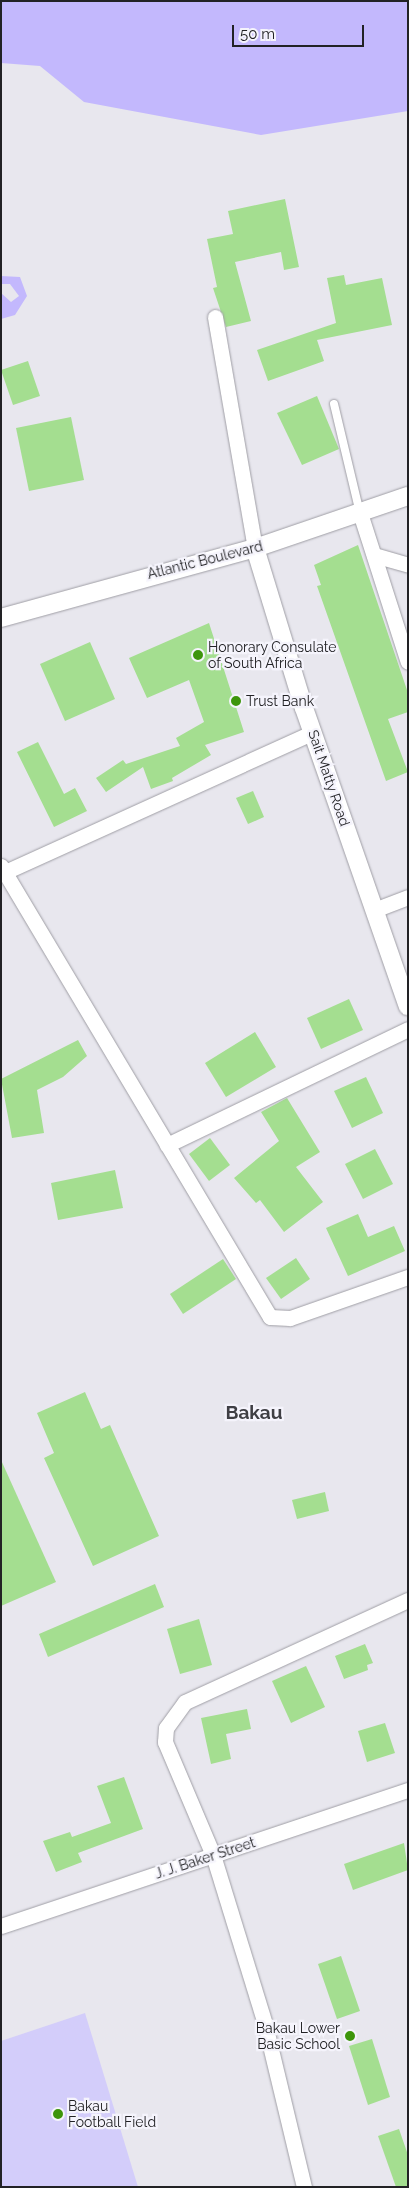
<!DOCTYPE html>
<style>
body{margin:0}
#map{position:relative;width:409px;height:2188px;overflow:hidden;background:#e8e7ee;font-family:Raleway,sans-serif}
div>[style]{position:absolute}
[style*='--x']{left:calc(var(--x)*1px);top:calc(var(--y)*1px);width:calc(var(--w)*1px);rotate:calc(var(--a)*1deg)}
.green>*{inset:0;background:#d3cdfa}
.water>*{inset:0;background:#c3b8fd}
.building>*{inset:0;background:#a4de90}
.roads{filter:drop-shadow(0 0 1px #9f9ea5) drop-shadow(0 0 1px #9f9ea5)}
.service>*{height:8px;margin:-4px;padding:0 4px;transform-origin:4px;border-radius:4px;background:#fff}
.minor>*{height:15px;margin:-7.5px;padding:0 7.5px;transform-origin:7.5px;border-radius:7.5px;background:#fff}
.tertiary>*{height:18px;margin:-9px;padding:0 9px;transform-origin:9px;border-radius:9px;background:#fff}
.dots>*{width:14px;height:14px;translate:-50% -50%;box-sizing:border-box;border:2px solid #f5f4fc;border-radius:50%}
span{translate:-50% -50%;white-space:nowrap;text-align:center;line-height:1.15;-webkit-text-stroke:4.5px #f5f4fc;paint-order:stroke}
.street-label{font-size:14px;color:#222225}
.poi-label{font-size:14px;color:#222225}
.left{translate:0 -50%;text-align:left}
.right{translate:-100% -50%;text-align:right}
.district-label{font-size:19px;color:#3f3f44;font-weight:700}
.frame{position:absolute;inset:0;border:2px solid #222225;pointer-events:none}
.scale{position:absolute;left:232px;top:25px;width:132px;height:22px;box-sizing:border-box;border:2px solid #222225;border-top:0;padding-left:6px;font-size:15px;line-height:18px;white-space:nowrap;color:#222225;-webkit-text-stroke:4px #f5f4fc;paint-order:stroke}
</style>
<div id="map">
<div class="green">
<div style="clip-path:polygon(85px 2013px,138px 2187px,1px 2187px,1px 2041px)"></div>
</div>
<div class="water">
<div style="clip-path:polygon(1px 1px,408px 1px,408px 111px,261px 135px,84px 102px,40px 66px,1px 63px)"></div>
<div style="clip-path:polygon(1px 276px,20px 277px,27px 296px,15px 315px,1px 319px,1px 293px,11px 302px,19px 296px,10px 284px,1px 284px)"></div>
</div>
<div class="building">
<div style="clip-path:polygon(285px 199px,299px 267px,284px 270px,281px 252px,235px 262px,251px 321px,226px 327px,213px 288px,217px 287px,207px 239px,233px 234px,228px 211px)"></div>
<div style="clip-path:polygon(344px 275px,346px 285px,382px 278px,392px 325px,317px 340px,324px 361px,268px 381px,257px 350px,336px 323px,327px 278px)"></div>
<div style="clip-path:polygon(28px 361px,40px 396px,13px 405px,1px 370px)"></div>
<div style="clip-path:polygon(317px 396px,339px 449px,302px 465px,277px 413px)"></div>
<div style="clip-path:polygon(71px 417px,84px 480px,29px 491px,16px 428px)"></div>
<div style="clip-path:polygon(358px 545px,408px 693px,408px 712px,388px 719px,408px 772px,386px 781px,317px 586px,321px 585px,314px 565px)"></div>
<div style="clip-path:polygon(209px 623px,244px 732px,205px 745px,211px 755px,172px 778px,173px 781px,151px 789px,143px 767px,106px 792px,96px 778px,123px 760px,126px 764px,180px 746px,176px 738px,204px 722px,189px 680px,147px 698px,129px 658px)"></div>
<div style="clip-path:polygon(90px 642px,115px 699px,65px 721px,40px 664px)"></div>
<div style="clip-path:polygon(38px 742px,64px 794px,75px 788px,87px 811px,54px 827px,17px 752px)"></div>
<div style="clip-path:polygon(253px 791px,264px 817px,248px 824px,236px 798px)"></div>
<div style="clip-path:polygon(349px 999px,363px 1030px,321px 1049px,307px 1018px)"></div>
<div style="clip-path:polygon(255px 1032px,276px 1067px,226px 1097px,205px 1063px)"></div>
<div style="clip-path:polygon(78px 1040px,87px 1056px,63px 1077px,37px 1090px,44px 1133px,12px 1138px,1px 1079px)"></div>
<div style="clip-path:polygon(366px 1077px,383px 1113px,352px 1128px,334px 1091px)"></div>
<div style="clip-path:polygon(287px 1098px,320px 1152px,296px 1167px,323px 1202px,284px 1232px,260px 1200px,256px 1203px,234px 1178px,279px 1141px,261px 1112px)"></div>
<div style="clip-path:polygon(210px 1138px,230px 1165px,209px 1181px,189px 1154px)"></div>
<div style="clip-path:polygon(375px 1149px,393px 1184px,363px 1199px,345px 1164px)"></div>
<div style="clip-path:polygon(115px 1170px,123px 1208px,58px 1220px,51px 1183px)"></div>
<div style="clip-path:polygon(358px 1214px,368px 1237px,394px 1226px,405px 1251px,348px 1276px,326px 1228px)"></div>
<div style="clip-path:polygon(296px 1258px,310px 1279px,281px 1299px,266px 1278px)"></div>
<div style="clip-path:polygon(223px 1259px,236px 1279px,183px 1314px,170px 1294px)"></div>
<div style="clip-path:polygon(85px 1392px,101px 1429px,110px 1425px,159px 1536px,93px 1566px,44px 1458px,54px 1453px,37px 1413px)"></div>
<div style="clip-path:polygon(1px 1460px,56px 1582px,1px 1606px)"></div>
<div style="clip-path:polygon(325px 1492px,329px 1511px,297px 1519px,292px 1500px)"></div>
<div style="clip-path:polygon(155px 1584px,164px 1607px,48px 1657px,39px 1634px)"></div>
<div style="clip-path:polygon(199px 1619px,212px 1665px,180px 1674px,167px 1629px)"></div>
<div style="clip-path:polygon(365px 1644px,373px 1663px,367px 1665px,368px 1670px,344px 1679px,335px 1656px)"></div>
<div style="clip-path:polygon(306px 1666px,325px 1707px,291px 1723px,272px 1681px)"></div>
<div style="clip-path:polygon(247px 1709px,251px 1729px,226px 1734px,231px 1759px,211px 1764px,201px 1718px)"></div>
<div style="clip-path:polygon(385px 1723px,395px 1753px,367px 1762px,358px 1731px)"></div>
<div style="clip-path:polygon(124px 1777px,143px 1829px,78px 1853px,82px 1862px,56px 1872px,43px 1841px,70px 1832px,72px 1837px,111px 1823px,97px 1786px)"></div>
<div style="clip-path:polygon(404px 1843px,408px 1870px,353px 1890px,344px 1864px)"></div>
<div style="clip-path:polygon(341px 1956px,360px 2011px,337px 2019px,318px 1964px)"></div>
<div style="clip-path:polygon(372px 2039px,390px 2097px,368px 2105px,349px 2046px)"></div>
<div style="clip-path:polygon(399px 2129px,408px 2155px,408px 2187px,396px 2187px,378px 2136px)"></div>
</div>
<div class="roads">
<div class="service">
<div style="--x:334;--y:404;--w:112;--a:76.6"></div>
</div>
<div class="minor">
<div style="--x:215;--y:317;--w:234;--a:80.2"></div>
<div style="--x:361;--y:516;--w:153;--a:72.2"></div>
<div style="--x:374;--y:555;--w:35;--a:16"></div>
<div style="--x:1;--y:866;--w:525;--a:59.19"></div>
<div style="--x:270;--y:1317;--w:20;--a:3"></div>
<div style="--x:290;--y:1318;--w:125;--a:-19.2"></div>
<div style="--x:5;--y:872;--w:338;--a:-24.4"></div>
<div style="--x:374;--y:910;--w:36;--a:-21"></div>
<div style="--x:167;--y:1145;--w:267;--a:-25.7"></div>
<div style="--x:1;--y:1926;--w:429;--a:-18.5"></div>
<div style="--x:304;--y:2187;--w:168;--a:-103.5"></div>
<div style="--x:265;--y:2024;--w:177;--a:-107.1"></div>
<div style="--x:213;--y:1855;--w:123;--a:-113"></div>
<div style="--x:165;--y:1742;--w:14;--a:-86"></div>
<div style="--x:166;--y:1728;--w:32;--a:-54"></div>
<div style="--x:185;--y:1702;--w:245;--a:-24.6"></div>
</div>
<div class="tertiary">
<div style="--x:255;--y:548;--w:167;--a:73"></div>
<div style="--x:304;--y:708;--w:316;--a:70.8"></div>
<div style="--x:1;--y:618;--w:263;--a:-15.4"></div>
<div style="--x:255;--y:548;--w:162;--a:-18.8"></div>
</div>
</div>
<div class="dots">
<div style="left:198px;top:655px;background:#3d950b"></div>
<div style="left:236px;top:701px;background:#3d950b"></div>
<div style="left:350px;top:2036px;background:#3d950b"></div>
<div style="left:58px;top:2114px;background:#3d950b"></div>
</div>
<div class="street-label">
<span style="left:205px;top:560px;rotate:-14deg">Atlantic Boulevard</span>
<span style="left:329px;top:778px;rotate:71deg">Sait Matty Road</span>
<span style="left:205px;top:1858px;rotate:-18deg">J. J. Baker Street</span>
</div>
<div class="poi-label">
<span class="left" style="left:208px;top:655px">Honorary Consulate<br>of South Africa</span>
<span class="left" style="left:246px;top:701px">Trust Bank</span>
<span class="right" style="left:340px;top:2036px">Bakau Lower<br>Basic School</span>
<span class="left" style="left:68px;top:2114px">Bakau<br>Football Field</span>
</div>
<div class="district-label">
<span style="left:254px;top:1413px">Bakau</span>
</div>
<div class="frame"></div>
<div class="scale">50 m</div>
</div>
